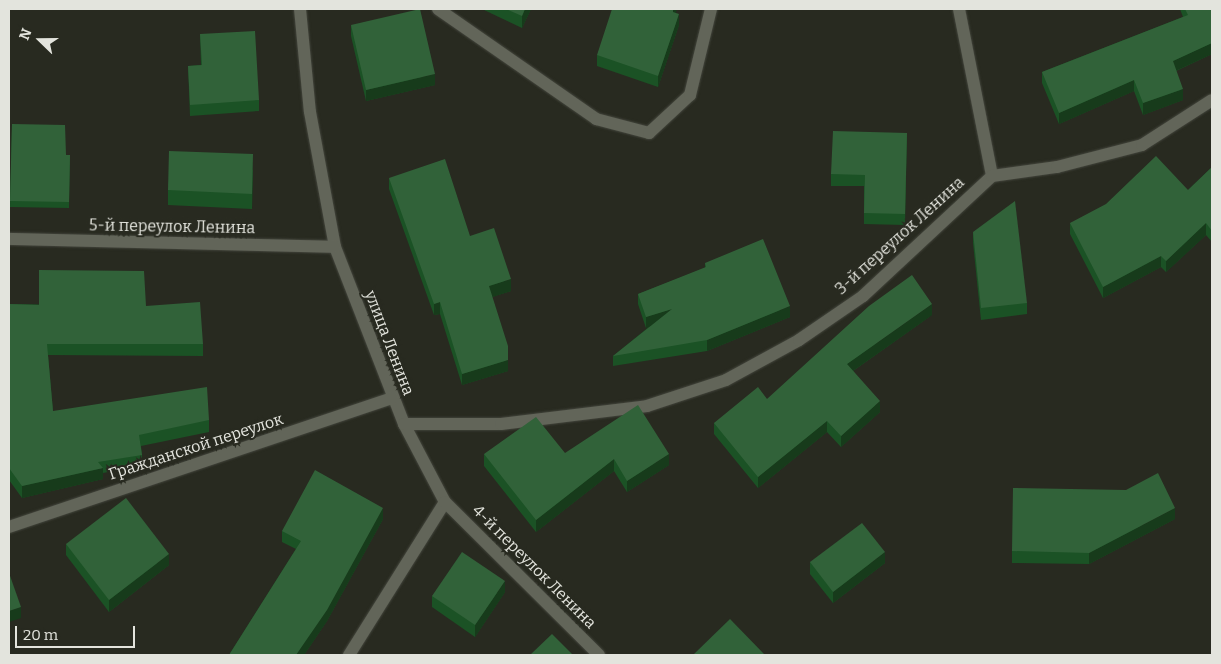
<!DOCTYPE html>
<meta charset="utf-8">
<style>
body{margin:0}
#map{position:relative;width:1221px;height:664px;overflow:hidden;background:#282a20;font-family:Bitter,serif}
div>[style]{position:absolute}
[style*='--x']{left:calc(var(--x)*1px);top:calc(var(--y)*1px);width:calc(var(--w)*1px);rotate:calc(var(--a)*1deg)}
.roads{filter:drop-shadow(0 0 1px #43453c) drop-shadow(0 0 1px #43453c)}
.street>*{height:12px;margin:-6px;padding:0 6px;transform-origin:6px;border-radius:6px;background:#626559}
.wall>*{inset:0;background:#1b5225}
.shaded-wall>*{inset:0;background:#173b1b}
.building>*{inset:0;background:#316239}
span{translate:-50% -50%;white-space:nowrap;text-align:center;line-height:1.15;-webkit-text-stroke:4px #282a20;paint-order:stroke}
.street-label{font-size:16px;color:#e3e4dd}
.frame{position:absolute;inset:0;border:10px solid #e3e4dd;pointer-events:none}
.north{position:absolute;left:15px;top:15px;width:50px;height:50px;-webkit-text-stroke:4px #282a20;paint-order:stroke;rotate:292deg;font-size:14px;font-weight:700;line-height:20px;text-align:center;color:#e3e4dd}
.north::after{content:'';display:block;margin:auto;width:18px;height:22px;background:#e3e4dd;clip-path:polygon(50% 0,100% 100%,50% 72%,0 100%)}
.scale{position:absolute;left:15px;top:626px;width:120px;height:22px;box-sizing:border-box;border:2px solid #e3e4dd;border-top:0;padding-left:6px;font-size:15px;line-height:18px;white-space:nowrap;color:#e3e4dd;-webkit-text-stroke:4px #282a20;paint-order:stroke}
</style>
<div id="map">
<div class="roads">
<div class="street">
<div style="--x:300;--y:9;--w:103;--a:84.5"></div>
<div style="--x:310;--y:112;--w:137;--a:79.5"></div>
<div style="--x:335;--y:247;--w:190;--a:68.7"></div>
<div style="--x:404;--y:424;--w:88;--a:62.3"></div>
<div style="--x:445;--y:502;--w:181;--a:122.1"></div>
<div style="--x:438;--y:9;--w:193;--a:34.8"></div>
<div style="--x:596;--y:119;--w:55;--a:14.8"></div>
<div style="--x:649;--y:133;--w:56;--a:-42.8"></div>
<div style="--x:690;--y:95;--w:89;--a:-76.3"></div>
<div style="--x:959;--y:9;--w:170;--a:78.8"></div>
<div style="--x:9;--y:239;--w:326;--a:1.4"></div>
<div style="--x:404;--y:424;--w:97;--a:0"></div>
<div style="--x:501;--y:424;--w:147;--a:-7"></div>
<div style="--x:647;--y:406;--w:83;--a:-18.2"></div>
<div style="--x:726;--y:380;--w:83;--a:-28.7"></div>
<div style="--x:799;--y:340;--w:78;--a:-34.5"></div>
<div style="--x:863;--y:296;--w:176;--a:-42.9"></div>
<div style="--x:992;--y:176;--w:66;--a:-7.9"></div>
<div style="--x:1057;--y:167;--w:88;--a:-14.5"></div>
<div style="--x:1142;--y:145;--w:83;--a:-32.7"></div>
<div style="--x:445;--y:502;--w:217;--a:44.8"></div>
<div style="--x:9;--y:527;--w:405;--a:-18.6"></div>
</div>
</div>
<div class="wall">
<div style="clip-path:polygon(482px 9px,531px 9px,522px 28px)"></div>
<div style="clip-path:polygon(1180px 9px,1212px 9px,1212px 54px,1176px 71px,1183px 100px,1143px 115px,1134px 91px,1059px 124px,1042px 83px,1042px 72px,1183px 17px)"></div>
<div style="clip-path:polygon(676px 13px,679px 25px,658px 87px,597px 66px,597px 55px)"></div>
<div style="clip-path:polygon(351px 25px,435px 85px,366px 101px,351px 36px)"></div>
<div style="clip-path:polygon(200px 34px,259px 100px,259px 111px,190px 116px,188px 66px,201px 65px)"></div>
<div style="clip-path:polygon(12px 124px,66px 155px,70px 155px,69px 208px,10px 207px)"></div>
<div style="clip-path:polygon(907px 133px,905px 225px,864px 224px,864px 186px,831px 186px,831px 174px)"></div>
<div style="clip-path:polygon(1212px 167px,1212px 242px,1206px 235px,1166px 272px,1161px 267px,1103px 298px,1070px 234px,1070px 223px,1188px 190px)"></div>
<div style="clip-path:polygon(253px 170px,252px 209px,168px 205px,168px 190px)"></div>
<div style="clip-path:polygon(389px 178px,470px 236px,511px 291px,492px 297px,508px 371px,462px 385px,440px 314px,434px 315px,389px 189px)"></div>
<div style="clip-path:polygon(973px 232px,1027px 303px,1027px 314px,981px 320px,973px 243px)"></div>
<div style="clip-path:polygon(705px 263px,790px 317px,707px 351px,613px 366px,613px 356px,650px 326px,646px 328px,638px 304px,638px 294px,705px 268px)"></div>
<div style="clip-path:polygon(9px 304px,146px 306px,203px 344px,203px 356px,48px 355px,53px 411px,209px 420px,209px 432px,141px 446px,142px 455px,142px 466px,103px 473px,103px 479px,22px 498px,9px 480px)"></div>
<div style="clip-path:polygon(932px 315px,853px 371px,880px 412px,841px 447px,827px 432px,758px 488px,714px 434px,714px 423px,767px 399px)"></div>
<div style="clip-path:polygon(565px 453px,669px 465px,627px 492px,614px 471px,536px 532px,484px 466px,484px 454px)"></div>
<div style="clip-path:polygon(383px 519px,327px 621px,304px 655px,229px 655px,296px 549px,282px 542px,282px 531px)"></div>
<div style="clip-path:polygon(1175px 519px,1089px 564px,1012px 563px,1012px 551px)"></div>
<div style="clip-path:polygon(66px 544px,169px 565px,109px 612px,66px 555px)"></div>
<div style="clip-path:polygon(810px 562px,885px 563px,833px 603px,810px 574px)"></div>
<div style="clip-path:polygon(505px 592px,475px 637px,432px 607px,432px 596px)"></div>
</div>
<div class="shaded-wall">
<div style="clip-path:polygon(525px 9px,531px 9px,522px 28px,522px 16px)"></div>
<div style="clip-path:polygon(673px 9px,677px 9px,673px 23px)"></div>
<div style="clip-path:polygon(679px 14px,679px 25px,658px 87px,658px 76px)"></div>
<div style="clip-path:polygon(1212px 43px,1212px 54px,1173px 72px,1173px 61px)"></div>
<div style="clip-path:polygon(435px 74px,435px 85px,366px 101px,366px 90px)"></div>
<div style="clip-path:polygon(1134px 80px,1134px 91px,1059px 124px,1059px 113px)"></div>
<div style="clip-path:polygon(1183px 89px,1183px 100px,1143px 115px,1143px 103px)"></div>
<div style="clip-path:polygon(253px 154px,253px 170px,252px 209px,252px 194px)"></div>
<div style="clip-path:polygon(1206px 223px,1206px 235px,1166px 272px,1166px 261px)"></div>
<div style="clip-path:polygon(1161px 256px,1161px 267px,1103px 298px,1103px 287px)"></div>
<div style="clip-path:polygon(511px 279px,511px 291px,489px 298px,489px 286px)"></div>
<div style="clip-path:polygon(440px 302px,440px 314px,434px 315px,434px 304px)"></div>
<div style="clip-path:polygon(932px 304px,932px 315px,847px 375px,847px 364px)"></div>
<div style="clip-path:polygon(790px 306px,790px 317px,707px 351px,707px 340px)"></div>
<div style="clip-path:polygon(672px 309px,672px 319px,646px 328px,646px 317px)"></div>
<div style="clip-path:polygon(508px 360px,508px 371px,462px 385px,462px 374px)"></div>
<div style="clip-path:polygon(880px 401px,880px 412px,841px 447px,841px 436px)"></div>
<div style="clip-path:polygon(827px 421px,827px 432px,758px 488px,758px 477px)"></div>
<div style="clip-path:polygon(669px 454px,669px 465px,627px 492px,627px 481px)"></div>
<div style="clip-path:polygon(614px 459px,614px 471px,536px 532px,536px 520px)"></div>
<div style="clip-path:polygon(103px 468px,103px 479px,22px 498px,22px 486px)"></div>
<div style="clip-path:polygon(383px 508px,383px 519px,327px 621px,304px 655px,296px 655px)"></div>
<div style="clip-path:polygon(1175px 508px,1175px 519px,1089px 564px,1089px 553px)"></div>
<div style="clip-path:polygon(885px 552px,885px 563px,833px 603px,833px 592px)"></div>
<div style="clip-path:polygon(169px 554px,169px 565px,109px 612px,109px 600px)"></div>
<div style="clip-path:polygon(505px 581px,505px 592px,475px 637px,475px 625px)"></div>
<div style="clip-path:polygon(21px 607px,21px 618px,9px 622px,9px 611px)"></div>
</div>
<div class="building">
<div style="clip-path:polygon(420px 9px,435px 74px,366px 90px,351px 25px)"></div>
<div style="clip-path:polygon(506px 9px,525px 9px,522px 16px)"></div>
<div style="clip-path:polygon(612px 9px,673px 9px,673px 12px,679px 14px,658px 76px,597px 55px)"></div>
<div style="clip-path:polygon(1185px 9px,1212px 9px,1212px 43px,1173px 61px,1183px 89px,1143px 103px,1134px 80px,1059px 113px,1042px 72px,1188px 15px)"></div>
<div style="clip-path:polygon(255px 31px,259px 100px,190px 105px,188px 66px,202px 65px,200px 34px)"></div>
<div style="clip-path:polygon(12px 124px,65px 125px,66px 155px,70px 155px,69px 202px,10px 201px)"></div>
<div style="clip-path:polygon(833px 131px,907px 133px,905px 214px,864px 213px,865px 175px,831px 174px)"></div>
<div style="clip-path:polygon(169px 151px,253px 154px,252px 194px,168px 190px)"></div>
<div style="clip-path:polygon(1156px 156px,1188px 190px,1212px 167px,1212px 231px,1206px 223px,1166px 261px,1161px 256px,1103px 287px,1070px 223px,1106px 204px)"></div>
<div style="clip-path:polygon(445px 159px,470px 236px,494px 228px,511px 279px,489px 286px,508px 346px,508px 360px,462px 374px,440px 302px,434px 304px,389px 178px)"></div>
<div style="clip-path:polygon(1015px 201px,1027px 303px,981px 308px,973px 232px)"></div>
<div style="clip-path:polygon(763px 239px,790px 306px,707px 340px,613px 356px,672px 309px,646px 317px,638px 294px,706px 267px,705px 263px)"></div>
<div style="clip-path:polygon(39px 270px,144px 271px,146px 306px,200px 302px,203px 344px,47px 344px,53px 411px,207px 387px,209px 420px,139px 435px,142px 455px,98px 462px,103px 468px,22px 486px,9px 468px,9px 304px,39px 305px)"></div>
<div style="clip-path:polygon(912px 275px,932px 304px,847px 364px,880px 401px,841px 436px,827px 421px,758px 477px,714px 423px,758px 387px,767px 399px,869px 306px)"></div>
<div style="clip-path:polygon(638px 405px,669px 454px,627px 481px,614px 459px,536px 520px,484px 454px,536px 417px,565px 453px)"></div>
<div style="clip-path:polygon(315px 470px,383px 508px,327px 610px,296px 655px,229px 655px,301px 541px,282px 531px)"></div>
<div style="clip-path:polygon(1158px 473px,1175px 508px,1089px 553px,1012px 551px,1013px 488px,1126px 490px)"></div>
<div style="clip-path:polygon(126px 498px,169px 554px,109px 600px,66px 544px)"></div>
<div style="clip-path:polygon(862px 523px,885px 552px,833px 592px,810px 562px)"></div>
<div style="clip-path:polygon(462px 552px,505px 581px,475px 625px,432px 596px)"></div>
<div style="clip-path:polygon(9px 573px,21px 607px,9px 611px)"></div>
<div style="clip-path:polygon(730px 619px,765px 655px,693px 655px)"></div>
<div style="clip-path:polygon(552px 634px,573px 655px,530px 655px)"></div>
</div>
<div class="street-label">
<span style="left:172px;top:227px;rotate:1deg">5-й переулок Ленина</span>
<span style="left:900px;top:236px;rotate:-42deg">3-й переулок Ленина</span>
<span style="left:389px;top:343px;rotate:69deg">улица Ленина</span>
<span style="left:196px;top:447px;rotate:-18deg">Гражданской переулок</span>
<span style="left:534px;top:567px;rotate:45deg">4-й переулок Ленина</span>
</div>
<div class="frame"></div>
<div class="north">N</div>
<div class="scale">20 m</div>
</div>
